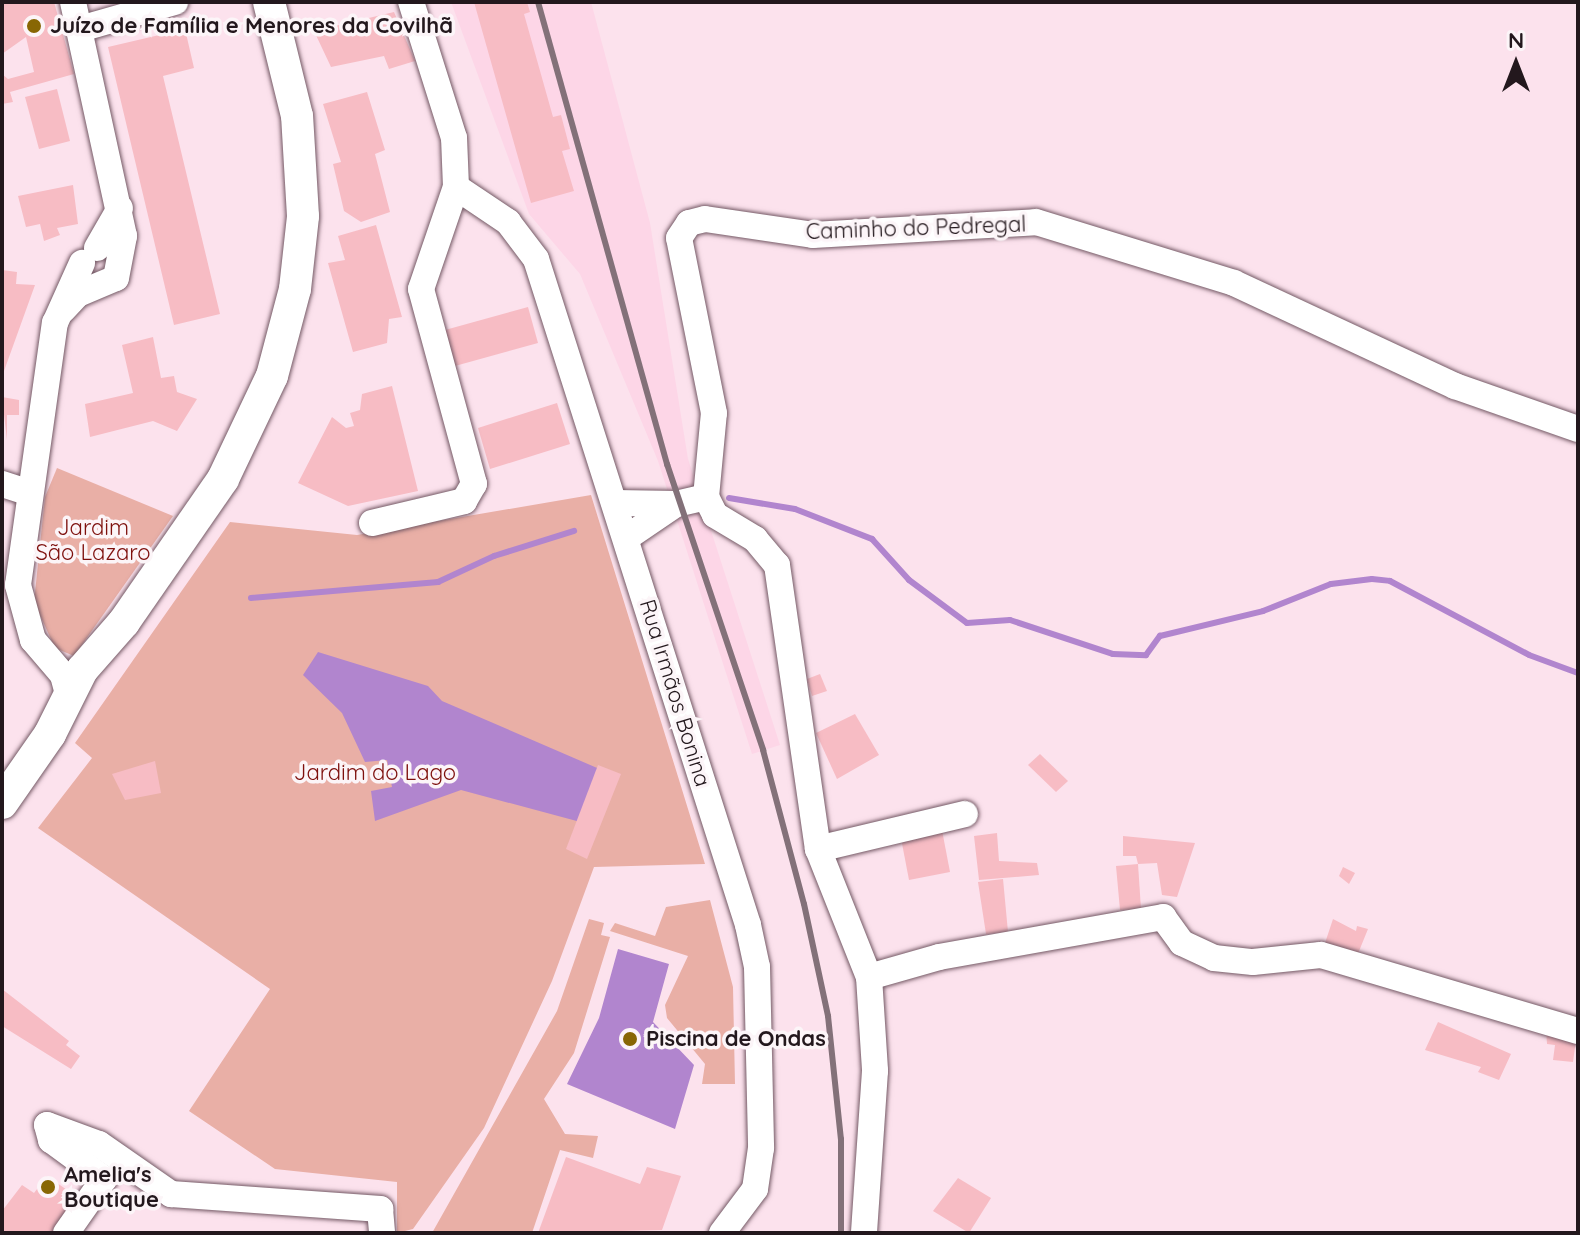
<!DOCTYPE html>
<meta charset="utf-8">
<style>
body{margin:0}
#map{position:relative;width:1580px;height:1235px;overflow:hidden;background:#fce2ed;font-family:Quicksand,sans-serif}
div>[style]{position:absolute}
[style*='--x']{left:calc(var(--x)*1px);top:calc(var(--y)*1px);width:calc(var(--w)*1px);rotate:calc(var(--a)*1deg)}
.built>*{inset:0;background:#fdd6e7}
.green>*{inset:0;background:#e9afa6}
.water>*{inset:0;background:#b185ce}
.stream>*{height:6px;margin:-3px;padding:0 3px;transform-origin:3px;border-radius:3px;background:#b185ce}
.building>*{inset:0;background:#f7bcc4}
.roads{filter:drop-shadow(0 0 2px #745965) drop-shadow(0 0 2px #745965)}
.minor>*{height:26px;margin:-13px;padding:0 13px;transform-origin:13px;border-radius:13px;background:#fff}
.major>*{height:32px;margin:-16px;padding:0 16px;transform-origin:16px;border-radius:16px;background:#fff}
.rail>*{height:6px;margin:-3px;padding:0 3px;transform-origin:3px;border-radius:3px;background:#837179}
.dots>*{width:22px;height:22px;translate:-50% -50%;box-sizing:border-box;border:4px solid #fcf5f8;border-radius:50%}
span{translate:-50% -50%;white-space:nowrap;text-align:center;line-height:1.15;-webkit-text-stroke:7px #fcf5f8;paint-order:stroke}
.poi-label{font-size:22px;color:#23181d;font-weight:700}
.left{translate:0 -50%;text-align:left}
.street-label{font-size:22px;color:#23181d}
.park-label{font-size:22px;color:#7e100d}
.frame{position:absolute;inset:0;border:4px solid #23181d;pointer-events:none}
.north{position:absolute;left:1476px;top:24px;width:80px;height:80px;-webkit-text-stroke:6px #fcf5f8;paint-order:stroke;rotate:0deg;font-size:22px;font-weight:700;line-height:32px;text-align:center;color:#23181d}
.north::after{content:'';display:block;margin:auto;width:28px;height:36px;background:#23181d;clip-path:polygon(50% 0,100% 100%,50% 72%,0 100%)}
</style>
<div id="map">
<div class="built">
<div style="clip-path:polygon(451px 2px,591px 2px,650px 223px,688px 459px,780px 745px,752px 754px,658px 461px,580px 274px,529px 214px)"></div>
</div>
<div class="green">
<div style="clip-path:polygon(57px 468px,173px 516px,74px 656px,55px 648px,34px 602px,45px 497px)"></div>
<div style="clip-path:polygon(591px 495px,705px 864px,594px 867px,552px 981px,484px 1128px,413px 1229px,397px 1233px,397px 1182px,275px 1169px,189px 1111px,270px 989px,38px 828px,92px 758px,75px 743px,230px 522px,357px 535px)"></div>
<div style="clip-path:polygon(710px 900px,733px 987px,735px 1084px,702px 1084px,705px 1064px,667px 1018px,665px 1005px,688px 956px,610px 931px,615px 923px,655px 936px,666px 907px)"></div>
<div style="clip-path:polygon(589px 919px,604px 923px,601px 935px,610px 937px,574px 1053px,544px 1099px,565px 1134px,598px 1136px,593px 1158px,560px 1150px,532px 1233px,432px 1233px,557px 1011px)"></div>
</div>
<div class="water">
<div style="clip-path:polygon(318px 652px,428px 686px,442px 701px,618px 777px,599px 827px,461px 790px,375px 821px,371px 791px,392px 787px,387px 760px,365px 762px,342px 713px,303px 675px)"></div>
<div style="clip-path:polygon(618px 949px,669px 964px,653px 1022px,694px 1065px,675px 1129px,567px 1084px,599px 1018px)"></div>
</div>
<div class="stream">
<div style="--x:729;--y:498;--w:67;--a:9.5"></div>
<div style="--x:795;--y:509;--w:83;--a:21.3"></div>
<div style="--x:872;--y:539;--w:55;--a:47.9"></div>
<div style="--x:909;--y:580;--w:72;--a:36.6"></div>
<div style="--x:967;--y:623;--w:43;--a:-4"></div>
<div style="--x:1010;--y:620;--w:108;--a:18.3"></div>
<div style="--x:1113;--y:654;--w:33;--a:2"></div>
<div style="--x:1146;--y:655;--w:24;--a:-54"></div>
<div style="--x:1160;--y:636;--w:106;--a:-13.6"></div>
<div style="--x:1263;--y:611;--w:73;--a:-21.7"></div>
<div style="--x:1331;--y:584;--w:41;--a:-7"></div>
<div style="--x:1372;--y:579;--w:18;--a:6"></div>
<div style="--x:1390;--y:581;--w:157;--a:28"></div>
<div style="--x:1529;--y:655;--w:52;--a:20.2"></div>
<div style="--x:251;--y:598;--w:188;--a:-4.9"></div>
<div style="--x:438;--y:582;--w:62;--a:-24.9"></div>
<div style="--x:494;--y:556;--w:84;--a:-17.4"></div>
</div>
<div class="building">
<div style="clip-path:polygon(2px 2px,54px 2px,74px 74px,10px 92px,13px 102px,2px 104px,2px 74px,8px 79px,34px 72px,26px 37px,2px 54px)"></div>
<div style="clip-path:polygon(474px 2px,527px 2px,530px 12px,524px 14px,553px 117px,561px 115px,570px 149px,562px 151px,574px 191px,531px 203px)"></div>
<div style="clip-path:polygon(394px 12px,415px 61px,389px 69px,384px 56px,331px 67px,314px 31px)"></div>
<div style="clip-path:polygon(185px 29px,194px 68px,163px 76px,220px 314px,174px 325px,108px 47px)"></div>
<div style="clip-path:polygon(57px 89px,70px 141px,39px 149px,25px 97px)"></div>
<div style="clip-path:polygon(367px 92px,385px 150px,375px 154px,390px 212px,361px 222px,344px 211px,333px 164px,341px 162px,323px 104px)"></div>
<div style="clip-path:polygon(73px 185px,78px 224px,57px 228px,60px 235px,44px 241px,40px 224px,26px 227px,18px 196px)"></div>
<div style="clip-path:polygon(376px 225px,402px 317px,389px 319px,387px 343px,353px 352px,328px 263px,345px 260px,338px 236px)"></div>
<div style="clip-path:polygon(2px 270px,17px 272px,16px 284px,35px 285px,4px 371px)"></div>
<div style="clip-path:polygon(528px 307px,538px 343px,455px 366px,445px 330px)"></div>
<div style="clip-path:polygon(153px 337px,161px 378px,174px 376px,177px 392px,197px 399px,177px 431px,153px 421px,90px 437px,85px 404px,133px 393px,122px 345px)"></div>
<div style="clip-path:polygon(392px 386px,418px 491px,348px 506px,298px 483px,332px 417px,346px 428px,354px 426px,350px 413px,360px 410px,362px 394px)"></div>
<div style="clip-path:polygon(2px 397px,19px 400px,19px 415px,7px 415px,7px 440px)"></div>
<div style="clip-path:polygon(557px 403px,570px 444px,490px 469px,478px 428px)"></div>
<div style="clip-path:polygon(820px 674px,827px 691px,812px 696px,807px 679px)"></div>
<div style="clip-path:polygon(855px 714px,879px 755px,837px 779px,816px 733px)"></div>
<div style="clip-path:polygon(1040px 754px,1068px 781px,1056px 792px,1028px 765px)"></div>
<div style="clip-path:polygon(155px 761px,161px 793px,125px 800px,112px 774px)"></div>
<div style="clip-path:polygon(598px 765px,621px 774px,587px 859px,566px 849px)"></div>
<div style="clip-path:polygon(941px 825px,950px 872px,909px 880px,900px 833px)"></div>
<div style="clip-path:polygon(997px 833px,999px 861px,1037px 863px,1039px 875px,979px 880px,974px 836px)"></div>
<div style="clip-path:polygon(1123px 836px,1195px 843px,1177px 897px,1162px 895px,1157px 863px,1138px 864px,1136px 856px,1123px 856px)"></div>
<div style="clip-path:polygon(1138px 864px,1141px 909px,1120px 910px,1116px 866px)"></div>
<div style="clip-path:polygon(1343px 867px,1355px 873px,1349px 884px,1339px 876px)"></div>
<div style="clip-path:polygon(1003px 879px,1008px 932px,986px 934px,978px 882px)"></div>
<div style="clip-path:polygon(1333px 919px,1356px 931px,1357px 926px,1368px 929px,1357px 956px,1324px 946px)"></div>
<div style="clip-path:polygon(2px 989px,69px 1041px,66px 1045px,80px 1056px,71px 1069px,2px 1026px)"></div>
<div style="clip-path:polygon(1438px 1022px,1511px 1054px,1499px 1080px,1478px 1072px,1481px 1067px,1425px 1050px)"></div>
<div style="clip-path:polygon(1546px 1029px,1577px 1033px,1573px 1062px,1553px 1060px,1555px 1045px,1547px 1044px)"></div>
<div style="clip-path:polygon(566px 1157px,640px 1184px,647px 1167px,681px 1176px,662px 1230px,538px 1233px)"></div>
<div style="clip-path:polygon(47px 1176px,80px 1199px,55px 1233px,2px 1233px,2px 1211px,22px 1185px,34px 1193px)"></div>
<div style="clip-path:polygon(958px 1178px,991px 1198px,969px 1233px,933px 1211px)"></div>
</div>
<div class="roads">
<div class="minor">
<div style="--x:80;--y:29;--w:99;--a:-15.9"></div>
<div style="--x:456;--y:187;--w:63;--a:33.9"></div>
<div style="--x:508;--y:222;--w:46;--a:52.9"></div>
<div style="--x:536;--y:259;--w:699;--a:72.34"></div>
<div style="--x:748;--y:925;--w:43;--a:77.9"></div>
<div style="--x:757;--y:967;--w:181;--a:88.7"></div>
<div style="--x:761;--y:1148;--w:41;--a:98.3"></div>
<div style="--x:755;--y:1189;--w:55;--a:126.9"></div>
<div style="--x:97;--y:248;--w:46;--a:-60.1"></div>
<div style="--x:63;--y:310;--w:22;--a:-47"></div>
<div style="--x:78;--y:294;--w:41;--a:-22.8"></div>
<div style="--x:116;--y:278;--w:43;--a:-79.2"></div>
<div style="--x:124;--y:236;--w:239;--a:-102.3"></div>
<div style="--x:2;--y:484;--w:28;--a:18"></div>
<div style="--x:706;--y:497;--w:84;--a:-84.6"></div>
<div style="--x:714;--y:413;--w:178;--a:-101.3"></div>
<div style="--x:679;--y:238;--w:18;--a:-56"></div>
<div style="--x:689;--y:223;--w:16;--a:-14"></div>
<div style="--x:705;--y:219;--w:109;--a:8.4"></div>
<div style="--x:813;--y:235;--w:223;--a:-3.3"></div>
<div style="--x:1036;--y:222;--w:207;--a:17.1"></div>
<div style="--x:1234;--y:283;--w:244;--a:25"></div>
<div style="--x:1455;--y:386;--w:130;--a:19.3"></div>
<div style="--x:706;--y:497;--w:20;--a:63"></div>
<div style="--x:715;--y:515;--w:47;--a:31"></div>
<div style="--x:755;--y:539;--w:34;--a:50"></div>
<div style="--x:777;--y:565;--w:287;--a:81.8"></div>
<div style="--x:818;--y:849;--w:138;--a:68.3"></div>
<div style="--x:869;--y:977;--w:94;--a:86.3"></div>
<div style="--x:875;--y:1071;--w:162;--a:93.9"></div>
<div style="--x:615;--y:503;--w:61;--a:0.9"></div>
<div style="--x:676;--y:504;--w:31;--a:-13"></div>
<div style="--x:372;--y:523;--w:95;--a:-13.4"></div>
<div style="--x:464;--y:501;--w:20;--a:-60"></div>
<div style="--x:474;--y:484;--w:202;--a:-105.2"></div>
<div style="--x:421;--y:289;--w:108;--a:-71.1"></div>
<div style="--x:456;--y:187;--w:49;--a:-92.3"></div>
<div style="--x:454;--y:138;--w:143;--a:-107.5"></div>
<div style="--x:626;--y:538;--w:60;--a:-34.2"></div>
<div style="--x:68;--y:694;--w:20;--a:-105"></div>
<div style="--x:63;--y:675;--w:46;--a:-130.6"></div>
<div style="--x:33;--y:640;--w:57;--a:-105.3"></div>
<div style="--x:18;--y:585;--w:265;--a:-82"></div>
<div style="--x:55;--y:323;--w:66;--a:-65.8"></div>
<div style="--x:818;--y:849;--w:151;--a:-13.4"></div>
<div style="--x:869;--y:977;--w:73;--a:-15.9"></div>
<div style="--x:939;--y:957;--w:228;--a:-10.1"></div>
<div style="--x:1163;--y:917;--w:32;--a:54"></div>
<div style="--x:1182;--y:943;--w:35;--a:25"></div>
<div style="--x:1214;--y:958;--w:39;--a:6"></div>
<div style="--x:1253;--y:962;--w:68;--a:-5.9"></div>
<div style="--x:1321;--y:955;--w:268;--a:16.5"></div>
<div style="--x:47;--y:1125;--w:55;--a:20.1"></div>
<div style="--x:99;--y:1144;--w:88;--a:34.8"></div>
<div style="--x:171;--y:1194;--w:210;--a:4.1"></div>
<div style="--x:380;--y:1209;--w:24;--a:85"></div>
<div style="--x:47;--y:1125;--w:16;--a:75"></div>
<div style="--x:51;--y:1140;--w:66;--a:36.3"></div>
<div style="--x:104;--y:1179;--w:66;--a:125.1"></div>
</div>
<div class="major">
<div style="--x:2;--y:803;--w:84;--a:-55.2"></div>
<div style="--x:50;--y:734;--w:72;--a:-63.4"></div>
<div style="--x:82;--y:670;--w:64;--a:-48.8"></div>
<div style="--x:124;--y:622;--w:174;--a:-55.3"></div>
<div style="--x:223;--y:479;--w:114;--a:-64.6"></div>
<div style="--x:272;--y:376;--w:90;--a:-75.2"></div>
<div style="--x:295;--y:289;--w:73;--a:-83.7"></div>
<div style="--x:303;--y:216;--w:100;--a:-93.4"></div>
<div style="--x:297;--y:116;--w:117;--a:-103.8"></div>
</div>
</div>
<div class="rail">
<div style="--x:538;--y:2;--w:480;--a:74.4"></div>
<div style="--x:667;--y:464;--w:302;--a:71.4"></div>
<div style="--x:763;--y:750;--w:159;--a:75.1"></div>
<div style="--x:804;--y:904;--w:115;--a:77.9"></div>
<div style="--x:828;--y:1016;--w:124;--a:84"></div>
<div style="--x:841;--y:1139;--w:94;--a:90"></div>
</div>
<div class="dots">
<div style="left:34px;top:26px;background:#886704"></div>
<div style="left:630px;top:1039px;background:#886704"></div>
<div style="left:48px;top:1187px;background:#886704"></div>
</div>
<div class="poi-label">
<span class="left" style="left:50px;top:26px">Juízo de Família e Menores da Covilhã</span>
<span class="left" style="left:646px;top:1039px">Piscina de Ondas</span>
<span class="left" style="left:64px;top:1187px">Amelia's<br>Boutique</span>
</div>
<div class="street-label">
<span style="left:916px;top:228px;rotate:-2deg">Caminho do Pedregal</span>
<span style="left:675px;top:693px;rotate:73deg">Rua Irmãos Bonina</span>
</div>
<div class="park-label">
<span style="left:93px;top:540px">Jardim<br>São Lazaro</span>
<span style="left:375px;top:773px">Jardim do Lago</span>
</div>
<div class="frame"></div>
<div class="north">N</div>
</div>
